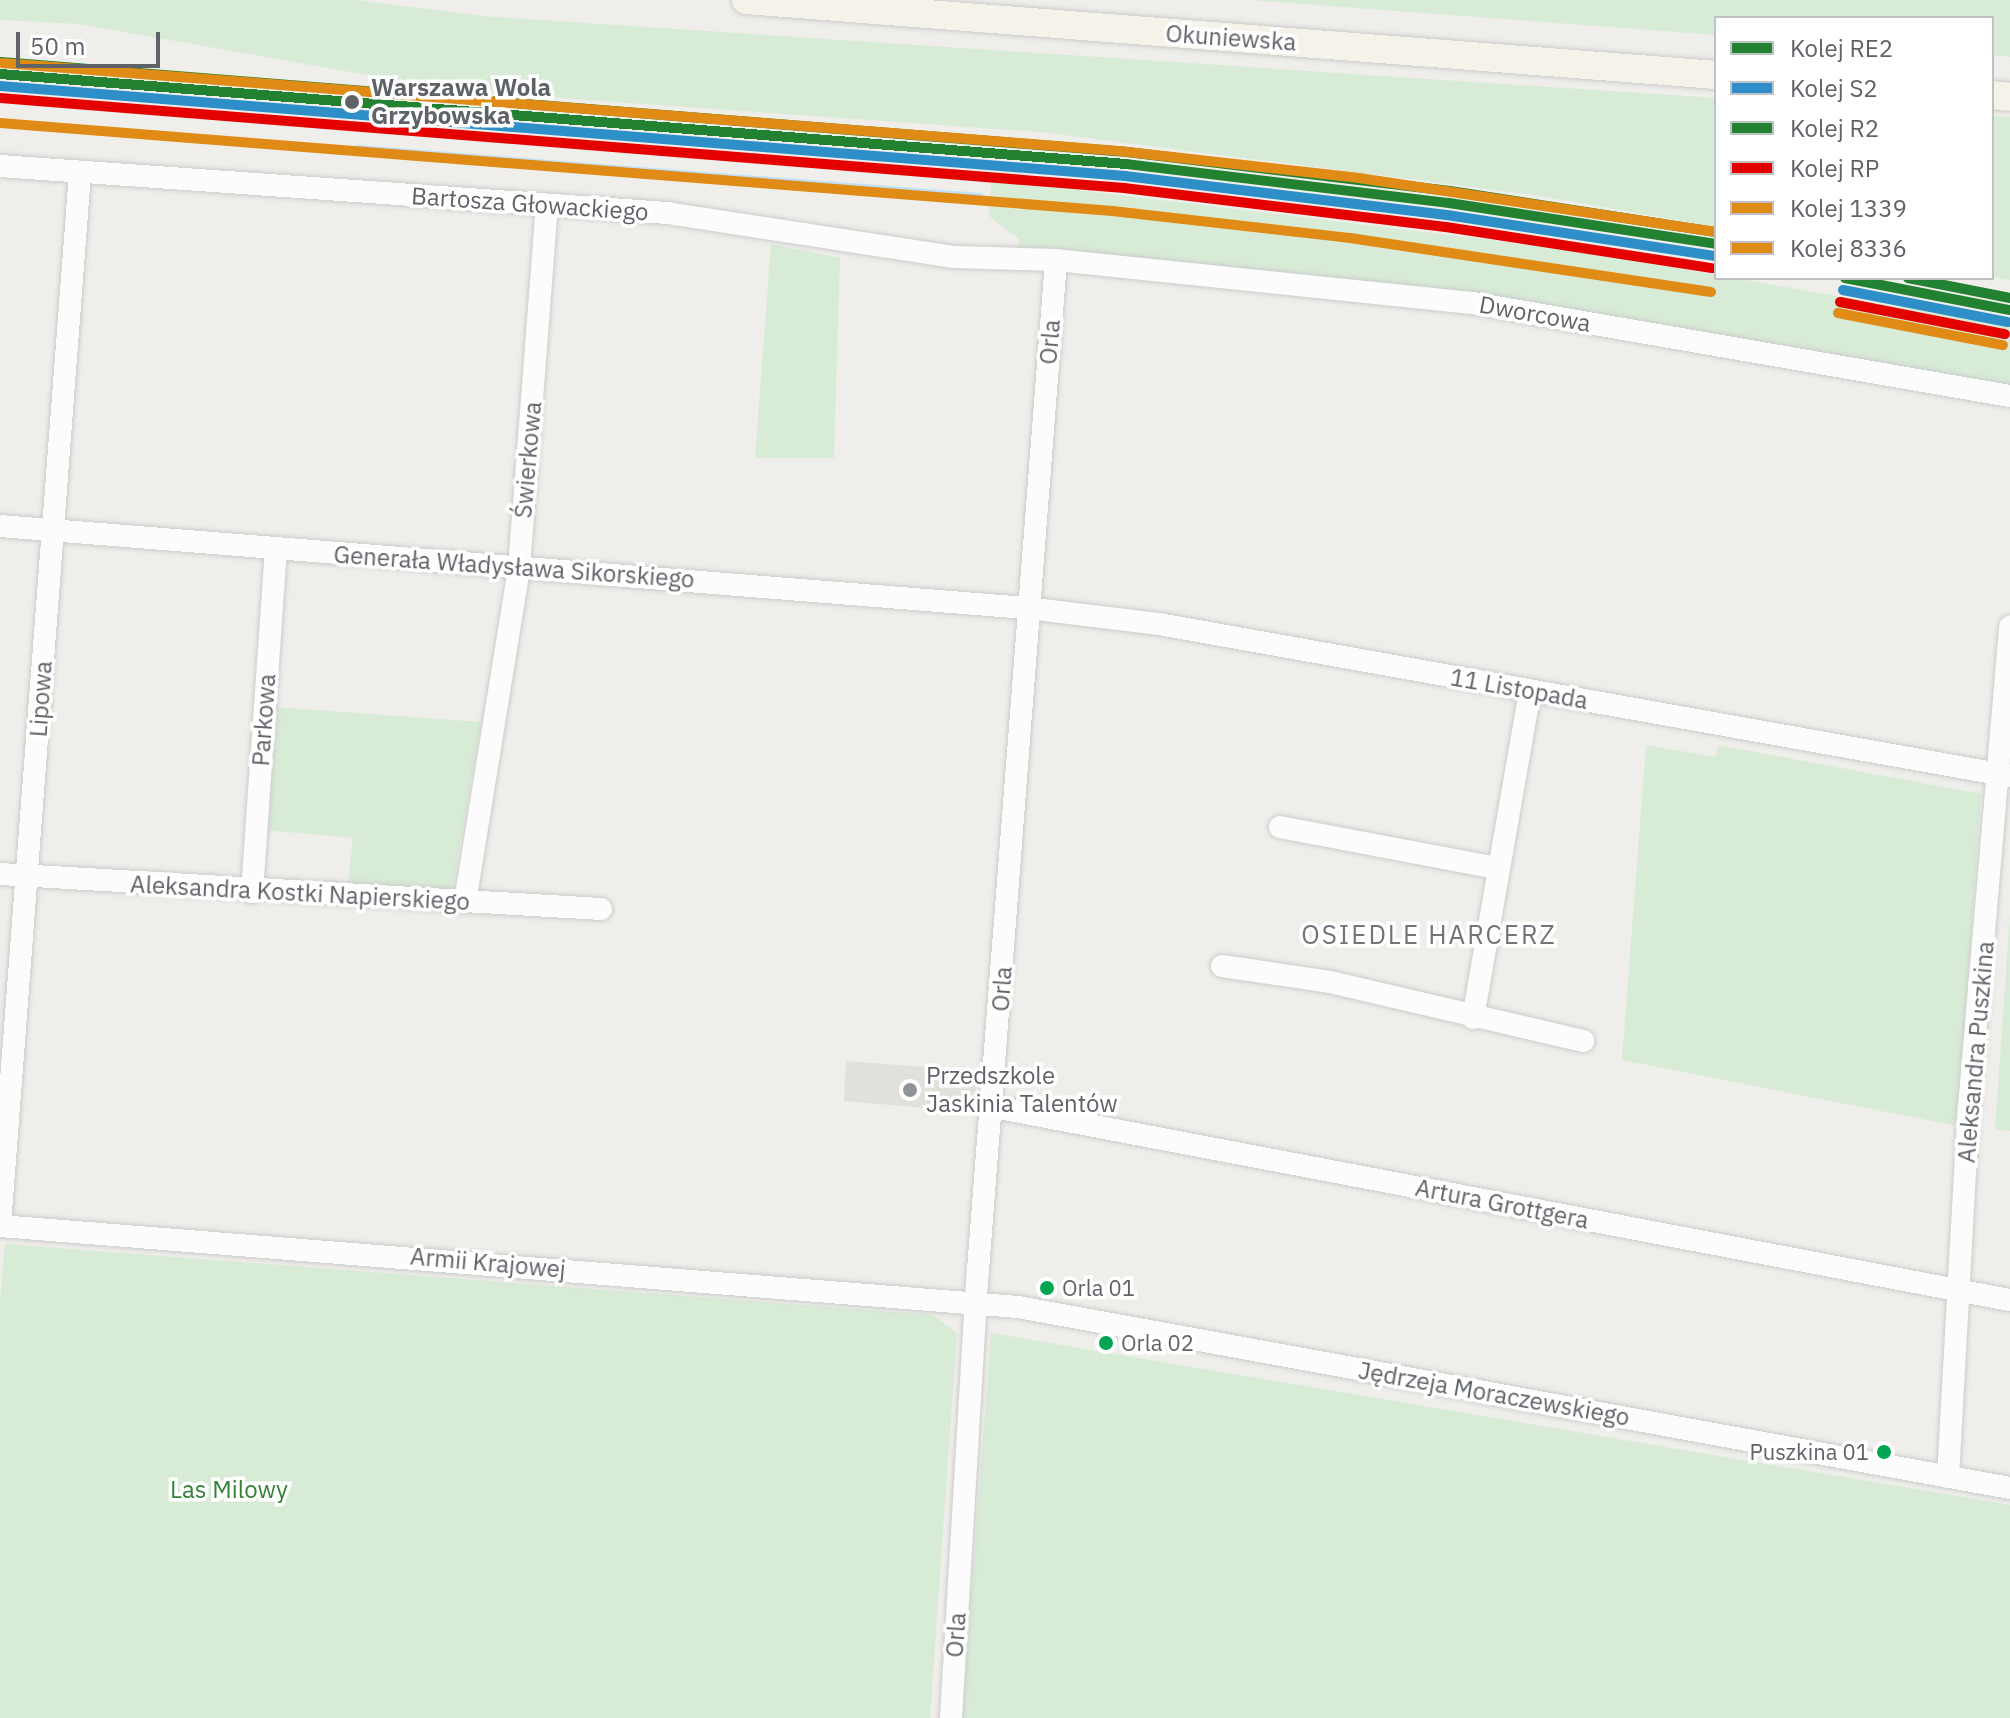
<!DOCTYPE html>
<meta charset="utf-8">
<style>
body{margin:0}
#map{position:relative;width:2010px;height:1718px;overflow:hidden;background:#efeeea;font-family:"IBM Plex Sans",sans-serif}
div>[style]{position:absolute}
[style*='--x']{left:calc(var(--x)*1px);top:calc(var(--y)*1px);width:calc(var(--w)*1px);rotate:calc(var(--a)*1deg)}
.education>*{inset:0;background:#e2e0da}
.green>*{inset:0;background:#d8ebd6}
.stream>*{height:6px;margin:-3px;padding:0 3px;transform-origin:3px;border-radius:3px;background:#bfe0f9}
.roads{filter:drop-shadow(0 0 2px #cbcccc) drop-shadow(0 0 2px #cbcccc)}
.minor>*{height:22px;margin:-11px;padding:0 11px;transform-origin:11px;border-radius:11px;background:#fdfcfc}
.major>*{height:28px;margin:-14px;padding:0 14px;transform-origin:14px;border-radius:14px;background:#f4f2e9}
.rail-1>*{height:10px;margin:-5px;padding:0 5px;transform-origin:5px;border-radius:5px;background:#238132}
.rail-2>*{height:10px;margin:-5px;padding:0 5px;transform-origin:5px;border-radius:5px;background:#2e8ec7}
.rail-3>*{height:10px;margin:-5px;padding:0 5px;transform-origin:5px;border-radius:5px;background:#238132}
.rail-4>*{height:10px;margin:-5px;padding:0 5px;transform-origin:5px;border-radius:5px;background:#e50000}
.rail-5>*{height:10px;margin:-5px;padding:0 5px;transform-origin:5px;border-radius:5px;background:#df8b15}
.rail-6>*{height:10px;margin:-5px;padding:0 5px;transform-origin:5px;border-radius:5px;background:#df8b15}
.dots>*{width:22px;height:22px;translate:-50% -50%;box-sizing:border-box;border:4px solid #fff;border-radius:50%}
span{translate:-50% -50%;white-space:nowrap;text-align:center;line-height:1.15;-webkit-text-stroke:7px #fff;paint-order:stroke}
.bus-label{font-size:22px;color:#5f6368}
.left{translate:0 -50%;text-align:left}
.right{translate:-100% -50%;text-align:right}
.street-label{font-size:24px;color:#5f6368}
.stop-label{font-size:24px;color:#5f6368;font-weight:700}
.poi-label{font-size:24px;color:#5f6368}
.park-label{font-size:24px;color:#348238}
.neighbourhood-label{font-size:26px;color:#70757a;letter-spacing:2px}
.legend{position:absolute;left:1714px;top:16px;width:280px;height:264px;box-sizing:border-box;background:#fff;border:2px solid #bfc1c3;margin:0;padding:10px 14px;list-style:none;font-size:24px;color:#5f6368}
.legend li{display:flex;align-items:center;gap:16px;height:40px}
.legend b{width:40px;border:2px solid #bfc1c3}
.scale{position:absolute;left:16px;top:32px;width:144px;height:36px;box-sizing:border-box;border:4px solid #5f6368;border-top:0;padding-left:10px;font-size:24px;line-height:28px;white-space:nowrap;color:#5f6368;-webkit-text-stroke:6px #fff;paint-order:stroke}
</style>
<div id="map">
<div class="education">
<div style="clip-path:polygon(846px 1061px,977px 1071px,974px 1112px,844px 1101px)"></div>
</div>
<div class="green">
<div style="clip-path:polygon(0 0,354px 0,495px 17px,1716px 98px,1716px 227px,1534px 195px,1040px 132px,458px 91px,79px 24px,0 20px)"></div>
<div style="clip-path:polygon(1249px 0,2010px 0,2010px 57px,1992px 55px,1992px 18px,1716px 18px,1716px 35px)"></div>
<div style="clip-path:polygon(1992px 116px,2010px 117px,2010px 280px,1992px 277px)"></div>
<div style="clip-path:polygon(992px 172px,1011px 173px,1012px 182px,1566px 249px,2010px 326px,2010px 388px,1660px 323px,1453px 291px,1019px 251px,1019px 239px,989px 216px)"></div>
<div style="clip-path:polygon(771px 244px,840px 258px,834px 458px,755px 458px)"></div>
<div style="clip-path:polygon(274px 707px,481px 722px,453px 886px,446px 892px,348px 884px,353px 838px,265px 830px)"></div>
<div style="clip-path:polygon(1646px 745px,1716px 757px,1718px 745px,1981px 794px,1958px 1126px,1622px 1060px)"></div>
<div style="clip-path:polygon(2010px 915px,2010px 1131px,1995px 1129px)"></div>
<div style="clip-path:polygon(5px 1244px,933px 1315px,957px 1333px,930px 1718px,0 1718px,0 1300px)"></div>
<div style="clip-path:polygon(991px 1333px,2010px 1505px,2010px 1718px,962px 1718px)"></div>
</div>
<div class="stream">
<div style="--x:357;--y:148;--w:625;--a:4.41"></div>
</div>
<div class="roads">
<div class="minor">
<div style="--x:0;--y:166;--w:669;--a:4.03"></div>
<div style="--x:667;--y:213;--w:291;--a:8.7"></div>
<div style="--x:955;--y:257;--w:101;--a:1.7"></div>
<div style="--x:1056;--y:260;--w:419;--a:5.9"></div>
<div style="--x:1473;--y:303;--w:545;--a:9.83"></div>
<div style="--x:0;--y:526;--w:1030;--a:4.57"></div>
<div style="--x:1027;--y:608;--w:133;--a:6.9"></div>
<div style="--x:1159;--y:624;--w:864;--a:10.13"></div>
<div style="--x:1280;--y:827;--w:221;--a:10.7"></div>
<div style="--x:0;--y:874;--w:602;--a:3.33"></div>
<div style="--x:252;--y:892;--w:344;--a:-86"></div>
<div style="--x:465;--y:902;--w:338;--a:-80.8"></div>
<div style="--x:519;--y:568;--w:362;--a:-85.6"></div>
<div style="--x:1222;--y:966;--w:109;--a:8.4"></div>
<div style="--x:1330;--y:982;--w:260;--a:13.1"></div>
<div style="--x:1473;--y:1018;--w:332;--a:-80.1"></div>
<div style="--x:994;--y:1107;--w:1034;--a:10.76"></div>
<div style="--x:0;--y:1225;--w:1054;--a:-85.65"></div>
<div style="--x:0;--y:1226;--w:1021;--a:4.55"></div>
<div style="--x:1018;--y:1307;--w:1008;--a:10.34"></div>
<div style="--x:1948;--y:1477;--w:371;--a:-86.8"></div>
<div style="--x:1969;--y:1107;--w:482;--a:-85.1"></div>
<div style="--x:951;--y:1718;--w:449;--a:-86.6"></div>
<div style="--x:978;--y:1270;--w:1013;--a:-85.58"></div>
</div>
<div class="major">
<div style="--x:746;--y:0;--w:973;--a:4.42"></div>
<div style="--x:1992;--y:95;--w:18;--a:6"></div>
</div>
</div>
<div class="rail-1">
<div style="--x:0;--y:74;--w:1130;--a:4.57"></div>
<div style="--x:1126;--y:164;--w:325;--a:6.9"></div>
<div style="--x:1449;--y:203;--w:270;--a:8.7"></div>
<div style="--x:1845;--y:278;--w:168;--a:11"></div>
</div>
<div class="rail-2">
<div style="--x:0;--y:86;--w:1129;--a:4.57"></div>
<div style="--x:1125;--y:176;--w:324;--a:6.9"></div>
<div style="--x:1447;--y:215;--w:270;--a:8.7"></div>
<div style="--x:1843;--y:290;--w:168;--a:11"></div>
</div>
<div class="rail-3">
<div style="--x:1;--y:62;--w:1130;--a:4.57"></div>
<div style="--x:1127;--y:152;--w:325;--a:6.9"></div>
<div style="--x:1450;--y:191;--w:269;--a:8.8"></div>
<div style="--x:1908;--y:278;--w:104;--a:11.1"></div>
</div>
<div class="rail-4">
<div style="--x:0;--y:98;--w:1128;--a:4.58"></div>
<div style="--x:1124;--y:188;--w:324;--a:6.9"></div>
<div style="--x:1446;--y:227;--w:269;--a:8.8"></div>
<div style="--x:1840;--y:302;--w:168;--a:11"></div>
</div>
<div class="rail-5">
<div style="--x:2;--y:63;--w:1120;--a:4.5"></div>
<div style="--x:1119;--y:151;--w:242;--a:6.4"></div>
<div style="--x:1359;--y:178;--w:361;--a:8.6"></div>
</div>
<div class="rail-6">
<div style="--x:0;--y:123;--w:1116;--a:4.52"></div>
<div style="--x:1113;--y:211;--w:239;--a:6.5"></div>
<div style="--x:1350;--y:238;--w:365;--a:8.5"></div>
<div style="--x:1838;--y:313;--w:168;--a:11"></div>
</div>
<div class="dots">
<div style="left:352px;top:102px;background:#5f6368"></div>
<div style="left:910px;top:1090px;background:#919496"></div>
<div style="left:1047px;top:1288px;background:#00a651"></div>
<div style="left:1106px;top:1343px;background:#00a651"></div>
<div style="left:1884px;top:1452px;background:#00a651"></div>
</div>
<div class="bus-label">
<span class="left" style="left:1062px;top:1288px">Orla 01</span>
<span class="left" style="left:1121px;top:1343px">Orla 02</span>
<span class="right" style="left:1869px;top:1452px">Puszkina 01</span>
</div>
<div class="street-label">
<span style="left:1231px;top:38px;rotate:4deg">Okuniewska</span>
<span style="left:530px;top:204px;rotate:4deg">Bartosza Głowackiego</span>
<span style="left:1535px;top:314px;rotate:10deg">Dworcowa</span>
<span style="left:1050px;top:342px;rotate:-85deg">Orla</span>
<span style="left:528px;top:460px;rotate:-85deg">Świerkowa</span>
<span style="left:514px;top:567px;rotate:4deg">Generała Władysława Sikorskiego</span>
<span style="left:1519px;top:689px;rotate:10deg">11 Listopada</span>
<span style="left:41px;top:699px;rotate:-86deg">Lipowa</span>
<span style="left:264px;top:720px;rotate:-86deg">Parkowa</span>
<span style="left:300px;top:893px;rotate:3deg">Aleksandra Kostki Napierskiego</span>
<span style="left:1002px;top:989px;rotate:-86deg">Orla</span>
<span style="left:1976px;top:1052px;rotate:-85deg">Aleksandra Puszkina</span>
<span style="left:1502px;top:1204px;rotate:11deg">Artura Grottgera</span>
<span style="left:488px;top:1263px;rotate:5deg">Armii Krajowej</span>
<span style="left:1494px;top:1394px;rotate:10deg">Jędrzeja Moraczewskiego</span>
<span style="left:956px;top:1635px;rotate:-86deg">Orla</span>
</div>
<div class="stop-label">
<span class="left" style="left:371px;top:102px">Warszawa Wola<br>Grzybowska</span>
</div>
<div class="poi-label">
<span class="left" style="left:926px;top:1090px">Przedszkole<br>Jaskinia Talentów</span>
</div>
<div class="park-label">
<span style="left:229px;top:1490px">Las Milowy</span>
</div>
<div class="neighbourhood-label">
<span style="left:1429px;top:935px">OSIEDLE HARCERZ</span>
</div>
<ul class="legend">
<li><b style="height:10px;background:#238132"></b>Kolej RE2</li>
<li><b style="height:10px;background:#2e8ec7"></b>Kolej S2</li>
<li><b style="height:10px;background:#238132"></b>Kolej R2</li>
<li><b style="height:10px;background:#e50000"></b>Kolej RP</li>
<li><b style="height:10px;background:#df8b15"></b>Kolej 1339</li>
<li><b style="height:10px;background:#df8b15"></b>Kolej 8336</li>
</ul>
<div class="scale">50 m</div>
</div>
